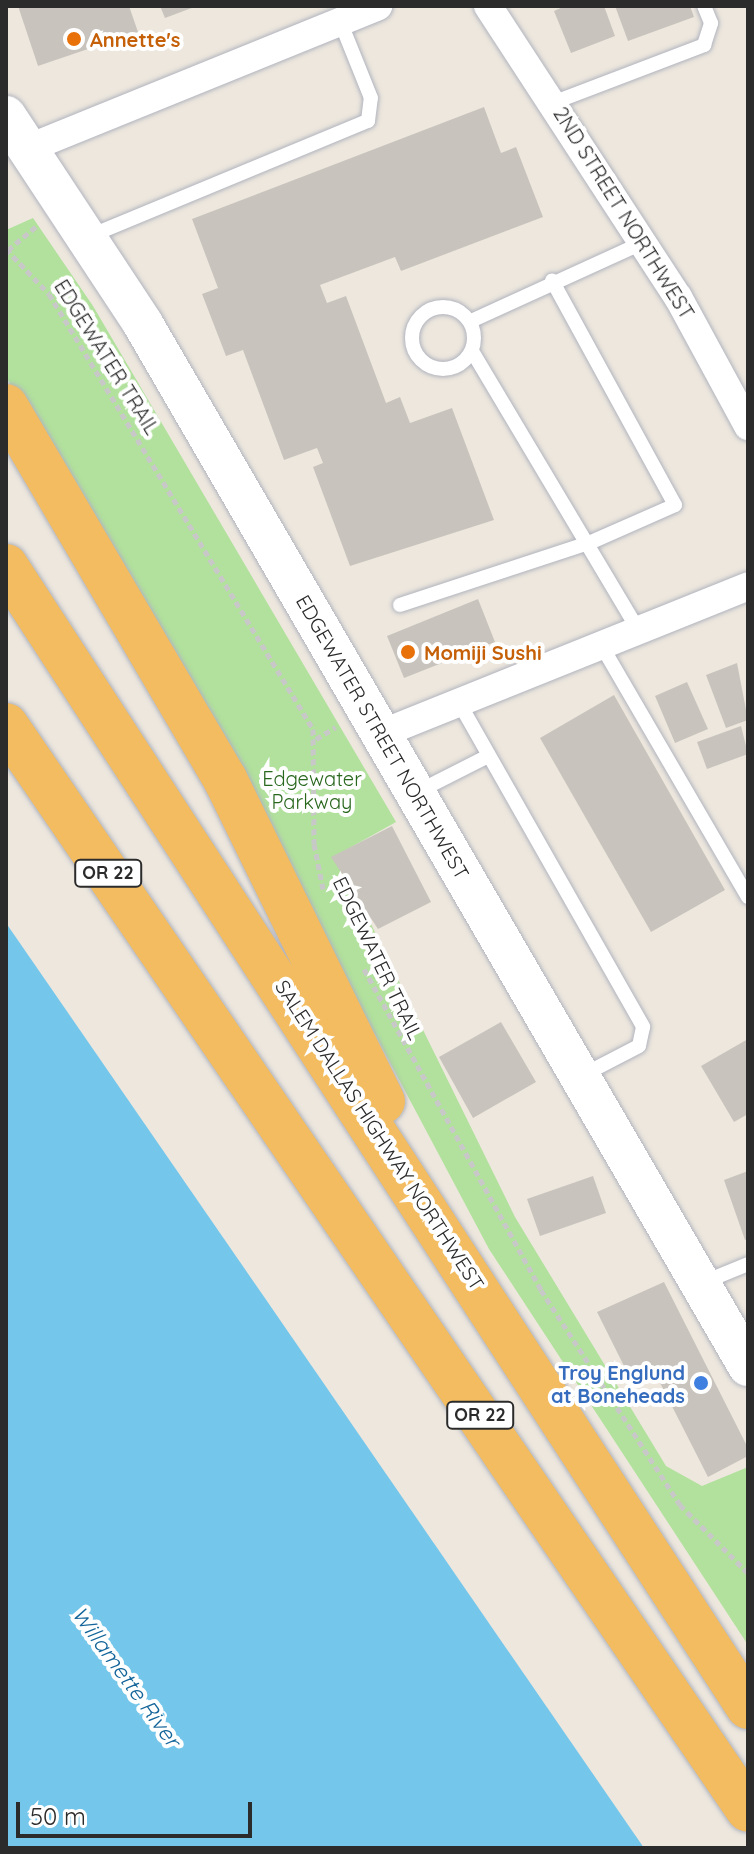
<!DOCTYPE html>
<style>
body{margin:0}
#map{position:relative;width:754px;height:1854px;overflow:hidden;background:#ede7de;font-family:Quicksand,sans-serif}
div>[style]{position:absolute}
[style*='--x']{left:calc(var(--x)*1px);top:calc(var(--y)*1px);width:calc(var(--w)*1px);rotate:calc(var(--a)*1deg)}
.green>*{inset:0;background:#b1e19c}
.water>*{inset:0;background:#74c6eb}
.building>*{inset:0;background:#c8c4bd}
.path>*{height:5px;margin-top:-2.5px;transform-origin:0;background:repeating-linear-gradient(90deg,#c8c8c8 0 6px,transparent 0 10px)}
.roads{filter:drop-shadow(0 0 2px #b1b4be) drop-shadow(0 0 2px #b1b4be)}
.service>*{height:14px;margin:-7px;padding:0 7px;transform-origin:7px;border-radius:7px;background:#fff}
.service>.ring{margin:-7px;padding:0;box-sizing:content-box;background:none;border:14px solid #fff;border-radius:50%}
.minor>*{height:28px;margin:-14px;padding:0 14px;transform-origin:14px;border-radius:14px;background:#fff}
.secondary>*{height:40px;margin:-20px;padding:0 20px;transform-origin:20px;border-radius:20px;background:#fff}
.trunk>*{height:44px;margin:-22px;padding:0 22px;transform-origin:22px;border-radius:22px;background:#f3bc60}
.dots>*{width:22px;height:22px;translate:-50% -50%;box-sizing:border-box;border:4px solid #fff;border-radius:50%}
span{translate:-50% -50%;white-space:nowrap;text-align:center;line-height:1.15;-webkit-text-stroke:8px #fff;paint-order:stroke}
.shield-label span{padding:2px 6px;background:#fff;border:2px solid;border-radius:6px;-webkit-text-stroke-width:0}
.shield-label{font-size:18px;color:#2b2b2b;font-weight:700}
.food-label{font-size:20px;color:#c56008;font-weight:700}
.left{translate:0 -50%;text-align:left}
.street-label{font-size:20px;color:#2b2b2b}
.park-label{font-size:20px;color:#29671d}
.shop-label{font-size:20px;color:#366cbe;font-weight:700}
.right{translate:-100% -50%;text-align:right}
.water-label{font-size:22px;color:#126499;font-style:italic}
.frame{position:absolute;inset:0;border:8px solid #2b2b2b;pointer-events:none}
.scale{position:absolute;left:16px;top:1802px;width:236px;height:36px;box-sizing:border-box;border:4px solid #2b2b2b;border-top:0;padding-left:10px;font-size:24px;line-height:28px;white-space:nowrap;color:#2b2b2b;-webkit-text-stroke:6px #fff;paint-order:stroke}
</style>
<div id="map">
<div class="green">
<div style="clip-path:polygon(33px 218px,93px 306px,396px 822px,337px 855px,515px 1217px,666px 1466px,702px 1486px,748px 1467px,748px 1645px,489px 1249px,319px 929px,6px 377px,6px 230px)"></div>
</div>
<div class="water">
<div style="clip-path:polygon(6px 923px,280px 1320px,644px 1848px,6px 1848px)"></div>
</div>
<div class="building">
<div style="clip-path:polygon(18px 6px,129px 6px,138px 32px,38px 66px)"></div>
<div style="clip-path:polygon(160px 6px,197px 6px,165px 18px)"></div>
<div style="clip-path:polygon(565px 6px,604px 6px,615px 36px,571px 53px,554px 11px)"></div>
<div style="clip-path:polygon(615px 6px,690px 6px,694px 17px,628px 41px)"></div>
<div style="clip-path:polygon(484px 107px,501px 153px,516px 147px,543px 217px,401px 271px,395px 257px,320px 285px,327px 303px,346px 296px,386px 403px,400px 397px,410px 423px,452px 408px,494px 520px,350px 566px,313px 467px,323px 463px,317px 448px,284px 460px,243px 350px,226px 356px,202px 294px,218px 288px,192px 219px)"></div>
<div style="clip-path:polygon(478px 599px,495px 642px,404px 678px,387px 636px)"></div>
<div style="clip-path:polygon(737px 663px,748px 720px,726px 728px,706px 675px)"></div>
<div style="clip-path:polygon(687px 682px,708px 729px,675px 743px,655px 696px)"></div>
<div style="clip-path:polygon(614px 695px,725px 890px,651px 932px,540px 738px)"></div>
<div style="clip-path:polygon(741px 726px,748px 754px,707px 769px,697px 742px)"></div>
<div style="clip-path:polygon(392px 826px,431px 902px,378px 929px,331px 857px)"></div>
<div style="clip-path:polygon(501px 1022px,536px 1082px,473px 1118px,439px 1057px)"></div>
<div style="clip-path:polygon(748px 1039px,748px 1114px,734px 1122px,701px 1066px)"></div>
<div style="clip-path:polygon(748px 1171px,748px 1239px,745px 1240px,724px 1180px)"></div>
<div style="clip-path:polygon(593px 1176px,606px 1213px,540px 1236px,527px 1199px)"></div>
<div style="clip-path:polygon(664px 1282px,748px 1448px,748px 1456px,708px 1477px,650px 1363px,628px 1374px,597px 1312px)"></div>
</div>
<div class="path">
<div style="--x:6;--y:249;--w:62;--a:46.3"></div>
<div style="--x:49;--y:294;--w:509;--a:58.75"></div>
<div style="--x:313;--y:729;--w:115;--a:89.5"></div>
<div style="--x:314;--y:844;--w:46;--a:78.7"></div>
<div style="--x:8;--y:250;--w:39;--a:-40"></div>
<div style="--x:316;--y:739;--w:23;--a:-31"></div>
<div style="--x:364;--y:969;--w:367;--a:61.1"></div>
<div style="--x:541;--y:1290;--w:256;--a:57.1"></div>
<div style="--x:680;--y:1505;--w:96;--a:45"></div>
</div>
<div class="roads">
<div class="service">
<div style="--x:555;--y:102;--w:160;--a:-20.9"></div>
<div style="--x:704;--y:45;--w:23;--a:-72"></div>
<div style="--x:711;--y:23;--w:18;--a:-112"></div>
<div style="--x:90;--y:236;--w:301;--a:-22.5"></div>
<div style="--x:368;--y:121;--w:23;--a:-83"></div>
<div style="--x:371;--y:98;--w:83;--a:-111.9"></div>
<div class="ring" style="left:412px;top:307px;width:48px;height:48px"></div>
<div style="--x:471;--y:321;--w:190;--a:-24.5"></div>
<div style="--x:472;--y:351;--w:322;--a:59.2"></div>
<div style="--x:400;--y:605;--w:199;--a:-18.2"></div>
<div style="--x:589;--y:543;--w:94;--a:-23.8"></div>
<div style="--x:675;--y:505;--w:256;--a:-118.7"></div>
<div style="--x:600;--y:643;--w:294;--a:59.8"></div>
<div style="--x:457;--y:699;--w:377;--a:60.4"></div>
<div style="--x:643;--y:1027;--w:19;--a:102"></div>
<div style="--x:639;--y:1046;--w:63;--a:152.6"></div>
<div style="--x:417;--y:792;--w:80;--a:-26.9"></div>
<div style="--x:704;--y:1282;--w:48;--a:-22.2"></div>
</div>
<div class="minor">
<div style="--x:488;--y:6;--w:348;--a:56.9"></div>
<div style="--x:678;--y:297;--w:147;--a:61.5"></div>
<div style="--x:29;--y:148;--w:377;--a:-22.1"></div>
<div style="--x:383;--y:733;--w:393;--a:-21.9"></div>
</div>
<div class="secondary">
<div style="--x:6;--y:116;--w:249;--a:56.6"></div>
<div style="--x:143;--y:324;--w:1205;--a:59.86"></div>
</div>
<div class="trunk">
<div style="--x:6;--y:406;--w:433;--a:59.6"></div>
<div style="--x:225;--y:779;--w:359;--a:63.9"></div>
<div style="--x:6;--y:566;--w:1361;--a:56.96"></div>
<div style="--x:6;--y:725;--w:1314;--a:55.63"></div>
</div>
</div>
<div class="dots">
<div style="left:74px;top:39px;background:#e8710a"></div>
<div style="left:408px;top:652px;background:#e8710a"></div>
<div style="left:701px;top:1383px;background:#3f7fe0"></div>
</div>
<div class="shield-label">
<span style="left:108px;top:873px">OR 22</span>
<span style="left:480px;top:1415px">OR 22</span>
</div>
<div class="food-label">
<span class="left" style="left:90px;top:39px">Annette's</span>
<span class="left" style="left:424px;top:652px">Momiji Sushi</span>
</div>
<div class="street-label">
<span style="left:624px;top:213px;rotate:58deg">2ND STREET NORTHWEST</span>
<span style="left:107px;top:357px;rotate:58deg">EDGEWATER TRAIL</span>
<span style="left:383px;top:737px;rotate:60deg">EDGEWATER STREET NORTHWEST</span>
<span style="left:378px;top:958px;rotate:64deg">EDGEWATER TRAIL</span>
<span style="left:380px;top:1135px;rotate:57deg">SALEM DALLAS HIGHWAY NORTHWEST</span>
</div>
<div class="park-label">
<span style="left:312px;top:790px">Edgewater<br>Parkway</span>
</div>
<div class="shop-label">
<span class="right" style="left:685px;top:1384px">Troy Englund<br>at Boneheads</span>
</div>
<div class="water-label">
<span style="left:126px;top:1677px;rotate:54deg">Willamette River</span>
</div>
<div class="frame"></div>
<div class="scale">50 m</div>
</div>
